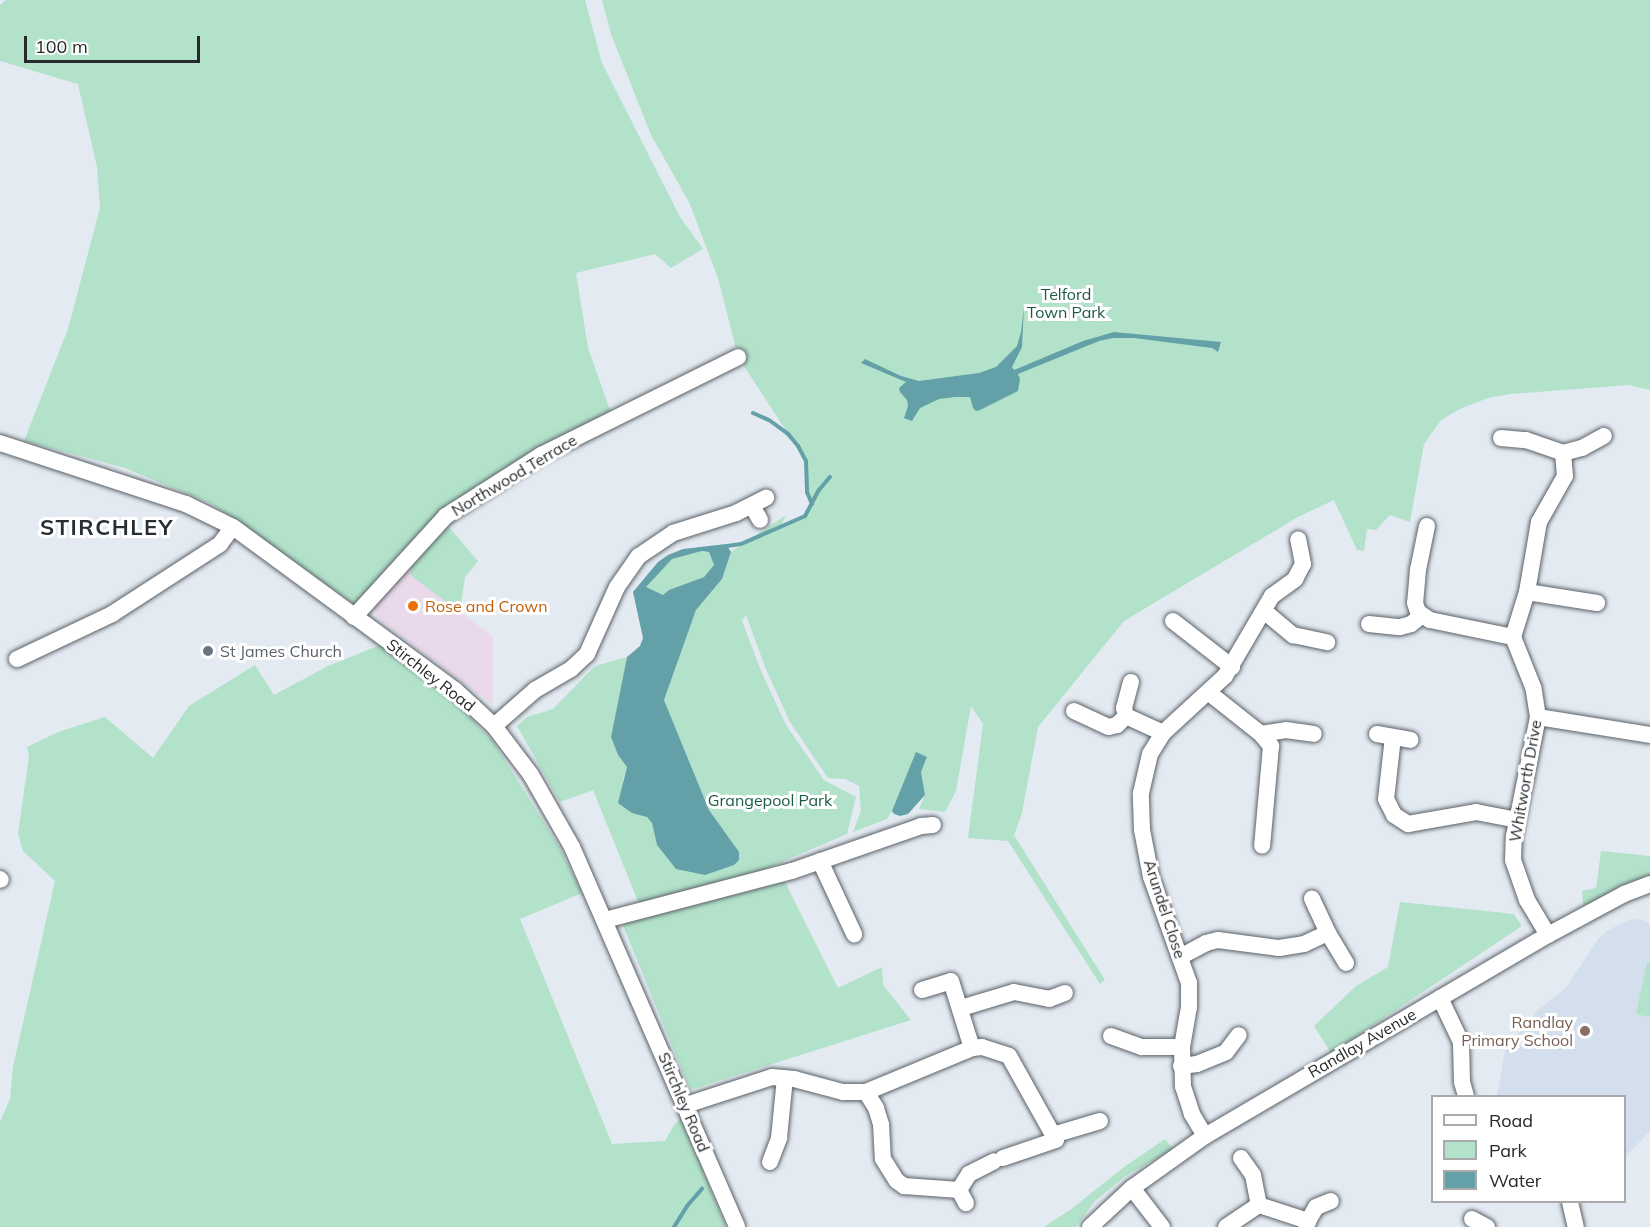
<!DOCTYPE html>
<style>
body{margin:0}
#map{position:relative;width:1650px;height:1227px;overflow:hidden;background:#e3eaf1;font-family:Mulish,sans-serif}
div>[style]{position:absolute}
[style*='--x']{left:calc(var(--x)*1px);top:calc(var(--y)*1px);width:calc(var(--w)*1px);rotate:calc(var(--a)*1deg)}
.commercial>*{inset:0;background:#e9d9eb}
.built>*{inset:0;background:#d3dfed}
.green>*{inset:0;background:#b2e2ca}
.water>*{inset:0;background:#63a0a7}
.stream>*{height:4px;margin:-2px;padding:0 2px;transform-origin:2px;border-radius:2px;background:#63a0a7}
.roads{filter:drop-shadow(0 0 2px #5b6168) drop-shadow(0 0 2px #5b6168)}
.minor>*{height:16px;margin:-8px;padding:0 8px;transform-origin:8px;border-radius:8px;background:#fff}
.dots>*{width:16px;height:16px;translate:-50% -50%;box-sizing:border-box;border:3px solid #fff;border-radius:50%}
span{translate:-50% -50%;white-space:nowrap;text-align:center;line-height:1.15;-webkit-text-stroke:6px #fff;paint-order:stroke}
.park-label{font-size:16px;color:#1e5b43}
.street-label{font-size:16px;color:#27292c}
.food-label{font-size:16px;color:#c56008}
.left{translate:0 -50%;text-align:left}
.worship-label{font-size:16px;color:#5b616d}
.education-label{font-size:16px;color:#785e54}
.right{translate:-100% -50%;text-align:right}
.district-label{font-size:22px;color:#282d33;font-weight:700;letter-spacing:1.5px}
.legend{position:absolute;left:1431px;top:1095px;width:195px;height:108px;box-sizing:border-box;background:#fff;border:2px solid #a9a9ab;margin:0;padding:8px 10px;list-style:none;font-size:18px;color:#27292c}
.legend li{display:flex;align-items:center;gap:12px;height:30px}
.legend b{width:30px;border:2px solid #a9a9ab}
.scale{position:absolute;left:24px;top:36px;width:176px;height:27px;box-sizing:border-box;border:3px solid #27292c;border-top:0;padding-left:8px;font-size:18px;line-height:21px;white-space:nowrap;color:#27292c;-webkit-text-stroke:4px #fff;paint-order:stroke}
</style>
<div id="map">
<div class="commercial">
<div style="clip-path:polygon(410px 566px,412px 576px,493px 637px,493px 705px,381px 621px,372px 606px)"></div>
</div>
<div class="built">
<div style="clip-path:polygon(1632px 919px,1643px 920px,1650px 925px,1650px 1131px,1625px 1157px,1624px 1096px,1497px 1096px,1505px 1051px,1537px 1011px,1566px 988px,1598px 939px,1608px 930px)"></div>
</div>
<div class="green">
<div style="clip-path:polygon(6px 0,585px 0,602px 63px,680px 217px,703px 249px,671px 268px,655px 254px,576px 273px,588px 348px,611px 413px,442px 511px,354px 604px,212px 504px,125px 468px,24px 441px,68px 329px,100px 208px,97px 167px,78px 84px,0 61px,0 5px)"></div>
<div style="clip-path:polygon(602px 0,1650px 0,1650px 390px,1629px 385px,1510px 394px,1488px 398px,1462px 408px,1441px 420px,1424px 444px,1410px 522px,1390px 515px,1376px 530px,1367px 529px,1364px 551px,1357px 550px,1334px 500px,1298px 517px,1124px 621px,1038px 727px,1022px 813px,1014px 835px,1105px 980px,1100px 984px,1008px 841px,968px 838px,983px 724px,971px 706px,956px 791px,945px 812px,919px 809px,925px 795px,921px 772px,927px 758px,887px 819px,853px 832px,861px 811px,859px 786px,845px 779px,828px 778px,790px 722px,765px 667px,746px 615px,742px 621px,761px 671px,786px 725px,824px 780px,856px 797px,847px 834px,753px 874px,639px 904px,593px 790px,560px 802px,517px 726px,527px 717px,553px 709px,595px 666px,627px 657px,611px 737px,618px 755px,627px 767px,623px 780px,640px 814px,647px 816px,652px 823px,657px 845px,721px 828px,709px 810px,664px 700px,696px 610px,722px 579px,731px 552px,786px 515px,778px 532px,780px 528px,805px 516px,812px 504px,807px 492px,806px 461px,738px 357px,718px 278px,689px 202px,651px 135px,611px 34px)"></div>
<div style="clip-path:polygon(448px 526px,478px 561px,465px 577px,460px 612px,411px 576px,410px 566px)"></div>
<div style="clip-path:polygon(702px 551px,709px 552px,714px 565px,704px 577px,669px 590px,663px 596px,645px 587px,672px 559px)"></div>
<div style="clip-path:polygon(380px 645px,453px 700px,492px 740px,559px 846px,582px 893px,520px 919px,612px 1144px,665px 1141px,674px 1125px,681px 1118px,726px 1227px,0 1227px,0 1122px,10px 1099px,13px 1067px,55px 881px,23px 851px,18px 834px,29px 756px,27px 747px,58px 732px,105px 717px,153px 758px,189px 706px,255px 665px,274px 695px,328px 666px)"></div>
<div style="clip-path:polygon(1601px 851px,1650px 856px,1650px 881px,1583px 906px,1582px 891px,1596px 888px)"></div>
<div style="clip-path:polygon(784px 880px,838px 988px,882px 967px,883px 985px,911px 1020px,690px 1090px,622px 923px)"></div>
<div style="clip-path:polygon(1400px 902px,1514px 914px,1522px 926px,1331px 1053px,1314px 1026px,1356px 986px,1388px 967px)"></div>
<div style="clip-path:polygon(1647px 962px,1650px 962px,1650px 1017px,1636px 1014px)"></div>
<div style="clip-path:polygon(1165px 1139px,1173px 1149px,1124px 1177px,1094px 1202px,1076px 1227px,1044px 1227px,1070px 1210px,1124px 1167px)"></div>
</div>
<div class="water">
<div style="clip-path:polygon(1024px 306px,1022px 347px,1012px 367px,1014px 370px,1083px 341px,1114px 332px,1221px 342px,1218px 352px,1212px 348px,1134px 338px,1113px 338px,1099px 341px,1018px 374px,1020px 379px,1018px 391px,980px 410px,976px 411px,973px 408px,970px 397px,955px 397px,939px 399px,920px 408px,912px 421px,904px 418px,908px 406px,907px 400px,900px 392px,899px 388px,906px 382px,861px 363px,865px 359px,901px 376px,919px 381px,979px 373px,996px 367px,1017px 346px,1021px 332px)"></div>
<div style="clip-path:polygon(evenodd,726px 544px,731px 552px,722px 579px,696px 610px,664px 700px,709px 810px,739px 852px,739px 860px,734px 865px,705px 875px,676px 869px,657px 845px,652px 823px,647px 817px,632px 813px,618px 803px,627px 767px,618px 755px,611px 737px,627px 657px,640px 646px,643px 638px,633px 592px,658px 562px,668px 555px,683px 549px,726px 544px,702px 551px,709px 552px,714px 565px,704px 577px,669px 590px,663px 595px,646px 587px,672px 559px,702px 551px)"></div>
<div style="clip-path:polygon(916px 752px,927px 757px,921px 772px,925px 795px,908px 814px,900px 816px,894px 814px,892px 811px)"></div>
</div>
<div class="stream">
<div style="--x:753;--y:413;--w:17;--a:24"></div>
<div style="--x:769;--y:420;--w:24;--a:36"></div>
<div style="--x:788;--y:434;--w:16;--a:50"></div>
<div style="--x:798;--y:446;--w:17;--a:62"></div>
<div style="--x:806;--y:461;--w:31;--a:88"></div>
<div style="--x:807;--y:492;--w:13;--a:67"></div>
<div style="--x:727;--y:546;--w:14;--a:-8"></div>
<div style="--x:741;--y:544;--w:70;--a:-23.6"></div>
<div style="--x:805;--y:516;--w:30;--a:-62"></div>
<div style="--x:819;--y:490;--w:17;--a:-50"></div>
<div style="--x:674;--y:1227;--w:25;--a:-58"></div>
<div style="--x:687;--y:1206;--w:23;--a:-49"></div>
</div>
<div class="roads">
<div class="minor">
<div style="--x:1501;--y:438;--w:25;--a:5"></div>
<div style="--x:1526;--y:440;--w:39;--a:19"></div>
<div style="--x:1563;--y:453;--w:20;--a:-15"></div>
<div style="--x:1582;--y:448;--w:25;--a:-29"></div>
<div style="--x:0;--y:443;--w:196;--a:18.2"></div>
<div style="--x:186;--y:504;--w:52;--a:26.1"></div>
<div style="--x:233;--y:527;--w:275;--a:36.3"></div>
<div style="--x:455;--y:690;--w:53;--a:42.7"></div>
<div style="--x:494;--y:726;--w:61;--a:52.9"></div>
<div style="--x:531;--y:775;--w:83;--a:60.3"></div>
<div style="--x:572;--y:847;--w:414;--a:66.5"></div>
<div style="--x:752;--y:506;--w:16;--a:60"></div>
<div style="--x:1427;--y:526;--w:45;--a:101.6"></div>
<div style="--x:1418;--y:570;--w:33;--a:95"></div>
<div style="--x:1415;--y:603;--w:9;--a:72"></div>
<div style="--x:1418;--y:612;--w:14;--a:34"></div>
<div style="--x:1430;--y:620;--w:85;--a:11.6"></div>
<div style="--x:1527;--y:592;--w:71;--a:8.9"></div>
<div style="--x:1264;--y:611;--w:38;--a:40"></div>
<div style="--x:1293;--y:635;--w:35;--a:12"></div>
<div style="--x:354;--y:617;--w:137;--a:-47.7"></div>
<div style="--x:446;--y:516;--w:113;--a:-32.7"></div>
<div style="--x:541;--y:455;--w:220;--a:-26.4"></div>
<div style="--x:1173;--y:621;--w:75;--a:37.9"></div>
<div style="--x:1369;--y:624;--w:31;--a:6"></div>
<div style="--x:1400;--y:627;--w:11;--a:-15"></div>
<div style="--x:1411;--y:624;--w:14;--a:-39"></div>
<div style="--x:17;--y:659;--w:105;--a:-25.3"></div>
<div style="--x:112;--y:614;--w:129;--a:-32.9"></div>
<div style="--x:220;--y:544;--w:21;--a:-53"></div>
<div style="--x:1208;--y:692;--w:68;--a:38.4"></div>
<div style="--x:1261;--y:734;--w:16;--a:50"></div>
<div style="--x:1271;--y:746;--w:100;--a:95.1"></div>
<div style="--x:1074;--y:711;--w:38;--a:25"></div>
<div style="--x:1109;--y:727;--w:8;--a:-14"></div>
<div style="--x:1117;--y:725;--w:13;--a:-45"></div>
<div style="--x:1126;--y:716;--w:41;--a:24.7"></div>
<div style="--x:1126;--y:716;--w:8;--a:-104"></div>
<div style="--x:1124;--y:708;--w:27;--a:-75"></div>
<div style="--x:1538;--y:717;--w:113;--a:9.1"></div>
<div style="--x:494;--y:726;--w:55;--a:-41.3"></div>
<div style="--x:535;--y:690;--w:42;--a:-30.3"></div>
<div style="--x:571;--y:669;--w:22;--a:-43"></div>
<div style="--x:587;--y:654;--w:73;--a:-65.9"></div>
<div style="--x:617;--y:587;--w:38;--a:-55"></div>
<div style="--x:639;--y:556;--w:41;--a:-34.1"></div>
<div style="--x:673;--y:533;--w:66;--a:-17.6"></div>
<div style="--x:736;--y:513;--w:34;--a:-27"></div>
<div style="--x:1261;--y:734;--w:25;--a:-9"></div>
<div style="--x:1286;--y:730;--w:28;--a:8"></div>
<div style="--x:1377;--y:734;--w:34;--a:10"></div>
<div style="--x:1393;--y:737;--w:62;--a:96.4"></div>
<div style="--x:1386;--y:799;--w:18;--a:63"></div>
<div style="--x:1394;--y:815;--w:17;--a:33"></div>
<div style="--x:1408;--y:824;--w:69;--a:-10"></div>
<div style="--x:1476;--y:812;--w:42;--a:11"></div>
<div style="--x:820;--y:861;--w:81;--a:65"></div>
<div style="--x:0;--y:879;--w:1;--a:45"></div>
<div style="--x:605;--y:920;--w:193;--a:-14.7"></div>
<div style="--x:792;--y:871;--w:137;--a:-19.2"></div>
<div style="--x:921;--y:826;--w:12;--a:-5"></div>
<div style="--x:1328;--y:933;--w:35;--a:59"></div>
<div style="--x:1548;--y:935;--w:41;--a:-121"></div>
<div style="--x:1527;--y:900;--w:42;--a:-109.3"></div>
<div style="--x:1513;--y:860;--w:24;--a:-88"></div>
<div style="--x:1514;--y:836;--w:121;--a:-78.6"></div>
<div style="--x:1538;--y:717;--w:30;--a:-99"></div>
<div style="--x:1533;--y:687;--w:54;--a:-111.8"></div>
<div style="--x:1513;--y:637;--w:47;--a:-72.7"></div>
<div style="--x:1527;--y:592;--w:71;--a:-80.3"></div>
<div style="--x:1539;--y:522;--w:53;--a:-60.5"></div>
<div style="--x:1565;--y:476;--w:23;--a:-95"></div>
<div style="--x:1180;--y:957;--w:30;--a:-28"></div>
<div style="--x:1206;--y:943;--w:12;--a:-14"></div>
<div style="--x:1218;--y:940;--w:62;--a:7.5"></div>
<div style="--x:1279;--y:948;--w:25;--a:-9"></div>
<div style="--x:1304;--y:944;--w:26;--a:-25"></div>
<div style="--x:1328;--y:933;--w:38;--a:-115"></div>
<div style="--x:922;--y:990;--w:30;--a:-17"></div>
<div style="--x:951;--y:981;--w:70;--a:72.6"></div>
<div style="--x:1440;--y:998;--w:49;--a:64.5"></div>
<div style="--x:1461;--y:1042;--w:40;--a:88.6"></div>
<div style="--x:1462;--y:1082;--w:15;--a:74"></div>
<div style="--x:961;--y:1008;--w:55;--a:-16.8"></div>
<div style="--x:1014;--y:992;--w:36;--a:11"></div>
<div style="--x:1049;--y:999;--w:17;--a:-21"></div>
<div style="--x:1111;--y:1036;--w:33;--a:20"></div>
<div style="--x:1142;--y:1047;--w:40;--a:0"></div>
<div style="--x:1181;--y:1066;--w:16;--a:-7"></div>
<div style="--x:1197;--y:1064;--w:31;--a:-22"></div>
<div style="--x:1226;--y:1052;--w:21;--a:-53"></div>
<div style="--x:866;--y:1092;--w:19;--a:58"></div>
<div style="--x:876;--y:1108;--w:17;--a:73"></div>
<div style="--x:881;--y:1124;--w:35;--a:87"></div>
<div style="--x:883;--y:1159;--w:26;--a:58"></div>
<div style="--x:897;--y:1181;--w:9;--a:36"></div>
<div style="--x:904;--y:1186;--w:55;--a:4.2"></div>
<div style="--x:959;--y:1190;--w:15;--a:62"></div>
<div style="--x:686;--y:1105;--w:90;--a:-18"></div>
<div style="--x:772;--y:1077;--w:22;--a:5"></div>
<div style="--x:794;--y:1079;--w:51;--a:14.9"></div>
<div style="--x:843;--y:1092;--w:23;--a:0"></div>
<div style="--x:866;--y:1092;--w:115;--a:-22.5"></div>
<div style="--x:972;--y:1048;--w:10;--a:-6"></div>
<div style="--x:982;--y:1047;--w:28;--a:18"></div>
<div style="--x:1009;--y:1056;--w:96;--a:60.8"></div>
<div style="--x:1056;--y:1140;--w:56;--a:161.2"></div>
<div style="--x:1053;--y:1135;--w:49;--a:-16.6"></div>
<div style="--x:1205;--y:1136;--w:26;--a:-121"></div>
<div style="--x:1192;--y:1114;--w:28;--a:-108"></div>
<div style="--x:1183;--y:1087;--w:40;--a:-91.4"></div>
<div style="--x:1182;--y:1047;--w:41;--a:-80.1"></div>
<div style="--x:1189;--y:1007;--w:24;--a:-90"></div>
<div style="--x:1189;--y:983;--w:113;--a:-109.7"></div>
<div style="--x:1151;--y:877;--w:48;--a:-100.8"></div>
<div style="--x:1142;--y:830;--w:37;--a:-92"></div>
<div style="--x:1141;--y:793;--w:40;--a:-77"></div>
<div style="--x:1150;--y:754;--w:25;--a:-58"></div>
<div style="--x:1163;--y:733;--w:84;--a:-42.6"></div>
<div style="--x:1225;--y:676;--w:93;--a:-59.6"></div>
<div style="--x:1272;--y:596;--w:29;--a:-36"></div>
<div style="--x:1295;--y:579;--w:17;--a:-62"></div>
<div style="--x:1303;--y:564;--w:25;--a:-101"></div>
<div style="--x:1241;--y:1158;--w:21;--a:55"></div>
<div style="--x:1253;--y:1175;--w:31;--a:79"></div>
<div style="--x:770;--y:1162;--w:26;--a:-69"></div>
<div style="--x:779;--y:1138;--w:60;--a:-84.3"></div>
<div style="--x:1132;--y:1188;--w:49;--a:52.4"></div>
<div style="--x:959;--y:1190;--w:19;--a:-58"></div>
<div style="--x:969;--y:1174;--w:28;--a:-27"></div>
<div style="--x:1570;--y:1202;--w:26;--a:77"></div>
<div style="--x:1472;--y:1219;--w:17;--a:28"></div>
<div style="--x:1308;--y:1221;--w:16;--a:-60"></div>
<div style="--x:1316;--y:1207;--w:16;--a:-22"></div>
<div style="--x:1090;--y:1227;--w:57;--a:-42.9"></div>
<div style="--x:1132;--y:1188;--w:90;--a:-35.5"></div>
<div style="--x:1205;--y:1136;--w:398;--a:-30.4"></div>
<div style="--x:1548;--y:935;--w:86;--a:-28.3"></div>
<div style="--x:1624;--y:894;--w:28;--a:-21"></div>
<div style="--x:1226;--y:1227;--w:40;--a:-34"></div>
<div style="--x:1259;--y:1205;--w:52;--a:18.1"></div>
<div style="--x:1308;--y:1221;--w:6;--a:108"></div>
</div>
</div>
<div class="dots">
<div style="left:413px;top:606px;background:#e8710a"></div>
<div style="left:208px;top:651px;background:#6b7280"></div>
<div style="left:1585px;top:1031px;background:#8d6e63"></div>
</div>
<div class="park-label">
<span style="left:1066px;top:303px">Telford<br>Town Park</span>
<span style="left:770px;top:800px">Grangepool Park</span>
</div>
<div class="street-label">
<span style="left:514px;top:475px;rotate:-31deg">Northwood Terrace</span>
<span style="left:431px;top:675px;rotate:38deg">Stirchley Road</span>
<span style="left:1525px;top:781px;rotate:-80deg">Whitworth Drive</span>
<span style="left:1165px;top:909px;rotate:72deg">Arundel Close</span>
<span style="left:1362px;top:1043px;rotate:-30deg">Randlay Avenue</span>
<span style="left:684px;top:1102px;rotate:67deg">Stirchley Road</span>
</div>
<div class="food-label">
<span class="left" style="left:425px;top:606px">Rose and Crown</span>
</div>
<div class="worship-label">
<span class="left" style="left:220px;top:651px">St James Church</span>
</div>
<div class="education-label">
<span class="right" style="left:1573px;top:1031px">Randlay<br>Primary School</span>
</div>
<div class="district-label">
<span style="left:107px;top:528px">STIRCHLEY</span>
</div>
<ul class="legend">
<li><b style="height:8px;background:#fff"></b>Road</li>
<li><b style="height:16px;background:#b2e2ca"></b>Park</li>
<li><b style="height:16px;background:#63a0a7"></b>Water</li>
</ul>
<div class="scale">100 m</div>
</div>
